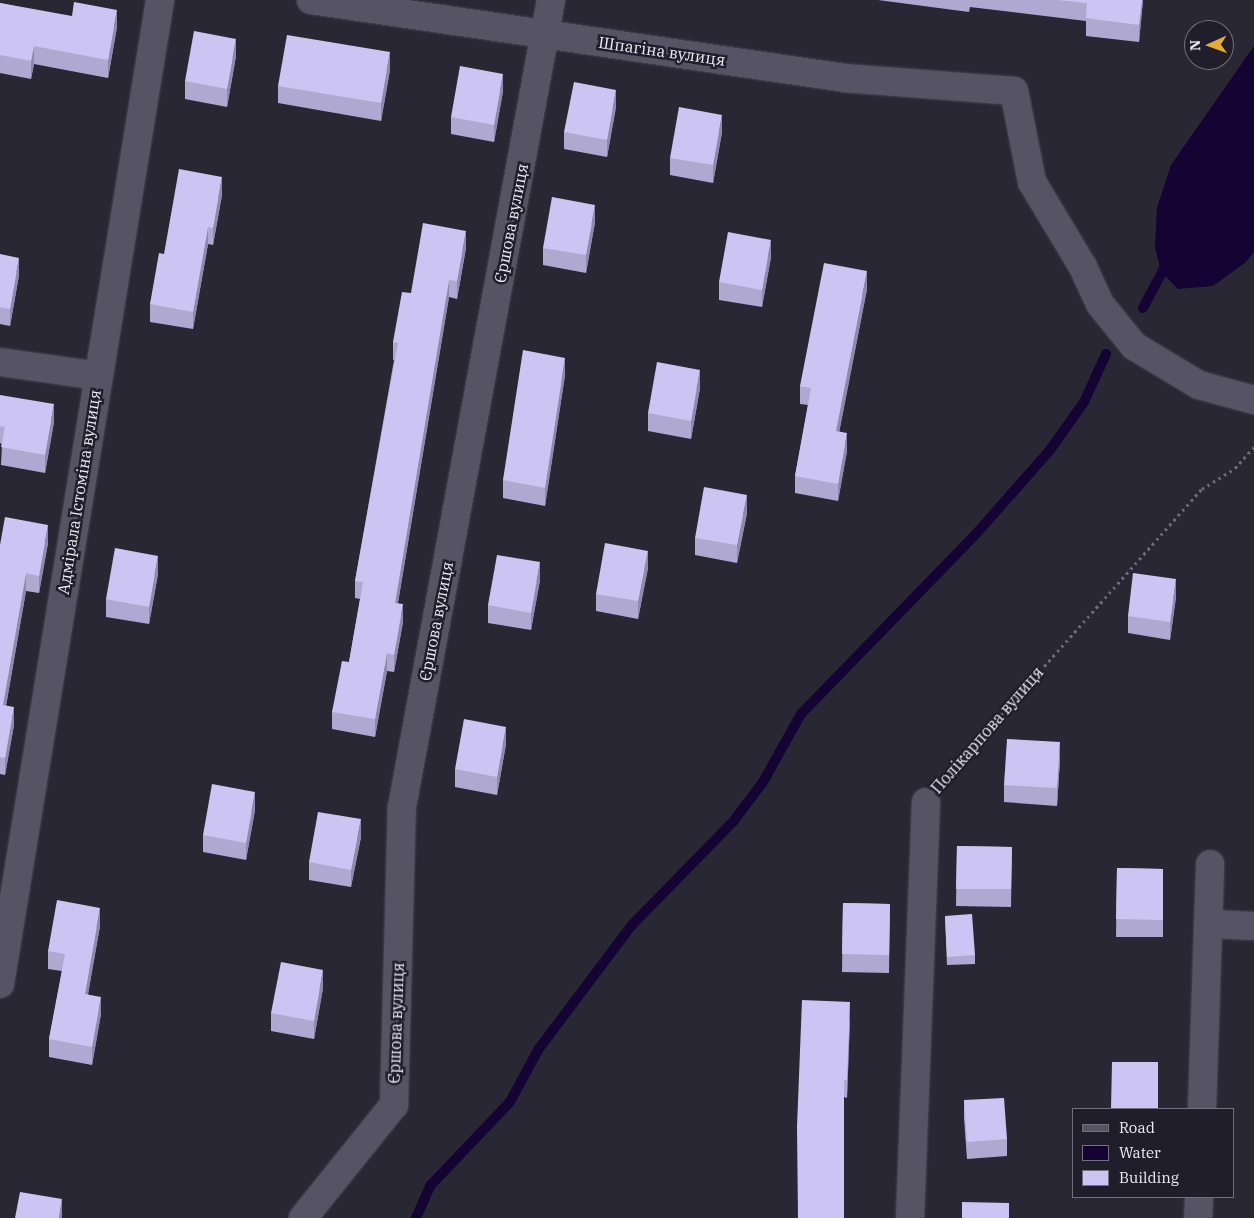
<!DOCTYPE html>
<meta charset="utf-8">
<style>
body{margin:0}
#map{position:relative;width:1254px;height:1218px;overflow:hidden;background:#2a2735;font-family:"IBM Plex Serif",serif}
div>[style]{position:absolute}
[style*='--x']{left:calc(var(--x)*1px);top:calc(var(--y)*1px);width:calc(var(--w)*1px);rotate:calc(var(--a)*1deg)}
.water>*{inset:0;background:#140333}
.stream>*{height:10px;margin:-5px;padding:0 5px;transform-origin:5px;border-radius:5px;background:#140333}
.path>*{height:3px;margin-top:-1.5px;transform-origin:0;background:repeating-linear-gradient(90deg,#6f6d7a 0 2.5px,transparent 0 6.5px)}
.roads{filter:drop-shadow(0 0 1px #474550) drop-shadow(0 0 1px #474550)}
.street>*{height:28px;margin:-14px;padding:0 14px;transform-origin:14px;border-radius:14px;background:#565464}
.wall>*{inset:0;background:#afa9d2}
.shaded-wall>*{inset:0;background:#8f8aab}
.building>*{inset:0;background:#ccc5f4}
span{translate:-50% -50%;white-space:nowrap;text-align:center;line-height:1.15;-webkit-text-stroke:5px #201e2b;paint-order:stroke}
.street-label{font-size:16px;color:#edecf6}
.legend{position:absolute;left:1072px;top:1108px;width:162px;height:90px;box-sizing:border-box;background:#201e2b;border:1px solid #72707c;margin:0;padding:6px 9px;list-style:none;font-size:15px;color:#edecf6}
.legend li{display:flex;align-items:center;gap:10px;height:25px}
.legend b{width:25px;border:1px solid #72707c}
.north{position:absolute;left:1184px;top:20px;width:50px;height:50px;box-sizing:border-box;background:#201e2b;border:1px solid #72707c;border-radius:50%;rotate:268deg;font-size:14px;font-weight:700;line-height:20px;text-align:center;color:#edecf6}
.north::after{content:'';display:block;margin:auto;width:18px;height:22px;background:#e5ad35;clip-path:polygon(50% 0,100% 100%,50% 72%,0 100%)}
</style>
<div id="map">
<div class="water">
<div style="clip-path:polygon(1254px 46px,1254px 252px,1246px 262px,1213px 286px,1178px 289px,1161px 272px,1155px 247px,1157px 208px,1171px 165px)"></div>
</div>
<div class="stream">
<div style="--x:1143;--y:308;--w:53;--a:-62"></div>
<div style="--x:416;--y:1218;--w:35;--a:-66"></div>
<div style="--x:430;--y:1186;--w:116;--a:-46.4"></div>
<div style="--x:510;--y:1102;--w:59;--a:-61.7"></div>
<div style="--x:538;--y:1050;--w:156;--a:-53.1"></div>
<div style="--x:632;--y:925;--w:144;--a:-45.6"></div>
<div style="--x:733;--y:822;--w:50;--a:-53.1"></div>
<div style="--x:763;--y:782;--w:78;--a:-60.8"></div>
<div style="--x:801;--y:714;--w:251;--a:-45.8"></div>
<div style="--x:976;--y:534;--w:112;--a:-48.6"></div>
<div style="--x:1050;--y:450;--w:59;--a:-54.7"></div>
<div style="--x:1084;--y:402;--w:53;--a:-65.4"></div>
</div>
<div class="path">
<div style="--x:945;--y:778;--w:387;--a:-48.4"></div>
<div style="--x:1202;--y:489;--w:39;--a:-32"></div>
<div style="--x:1235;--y:468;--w:28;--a:-48"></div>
</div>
<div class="roads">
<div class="street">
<div style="--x:311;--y:0;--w:540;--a:8.31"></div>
<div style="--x:845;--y:78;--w:169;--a:4.4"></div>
<div style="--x:1014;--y:91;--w:93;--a:78.8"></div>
<div style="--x:1032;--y:182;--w:99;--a:59"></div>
<div style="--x:1083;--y:267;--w:41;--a:65.3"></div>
<div style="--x:1100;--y:304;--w:54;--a:51"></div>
<div style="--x:1134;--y:346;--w:76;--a:31"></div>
<div style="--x:1199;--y:385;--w:57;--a:15.3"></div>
<div style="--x:0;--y:362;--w:99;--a:8.1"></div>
<div style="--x:1208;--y:924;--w:46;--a:2.5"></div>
<div style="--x:0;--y:984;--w:997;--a:-80.76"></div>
<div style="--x:1202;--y:1109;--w:245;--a:-88.1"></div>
<div style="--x:303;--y:1218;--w:145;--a:-51.2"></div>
<div style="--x:394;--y:1105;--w:298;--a:-88.5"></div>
<div style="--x:402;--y:807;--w:821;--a:-79.54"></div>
<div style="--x:910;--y:1218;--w:416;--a:-87.8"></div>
<div style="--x:1198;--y:1218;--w:21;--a:-87"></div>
</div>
</div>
<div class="wall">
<div style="clip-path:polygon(878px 0,1143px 0,1139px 42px,1086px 36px,1086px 21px,970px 7px,969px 12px)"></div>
<div style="clip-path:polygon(0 3px,117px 27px,108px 78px,34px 64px,31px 79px,0 73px)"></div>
<div style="clip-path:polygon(236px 56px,227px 107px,185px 99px,185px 81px)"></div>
<div style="clip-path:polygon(390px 70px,381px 121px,278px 103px,278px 86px)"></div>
<div style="clip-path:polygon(503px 91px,494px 142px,451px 134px,451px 117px)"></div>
<div style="clip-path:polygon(616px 107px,607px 157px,564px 149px,564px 132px)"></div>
<div style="clip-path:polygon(722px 132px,713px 183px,670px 175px,670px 158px)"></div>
<div style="clip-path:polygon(222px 195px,213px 245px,208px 244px,193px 329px,150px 322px,150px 304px,164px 254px)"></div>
<div style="clip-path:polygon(595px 222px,586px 273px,543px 265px,543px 248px)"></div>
<div style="clip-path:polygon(466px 248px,457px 299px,449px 297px,398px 603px,403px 622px,394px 672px,387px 671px,375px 737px,332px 729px,332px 712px,349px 662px,360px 599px,355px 598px,355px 581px,394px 360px,393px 360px,393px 342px,411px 293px)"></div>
<div style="clip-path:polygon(0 254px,19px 275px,10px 326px,0 324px)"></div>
<div style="clip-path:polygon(771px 257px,762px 307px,719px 300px,719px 282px)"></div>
<div style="clip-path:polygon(867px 289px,839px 432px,847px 451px,838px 501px,795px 493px,795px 476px,808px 405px,800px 404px,800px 386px)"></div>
<div style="clip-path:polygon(565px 375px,545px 506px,503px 498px,503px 480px)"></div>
<div style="clip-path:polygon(700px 388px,691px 439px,648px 431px,648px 413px)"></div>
<div style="clip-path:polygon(0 395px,54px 422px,45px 473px,1px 465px,2px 444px,0 443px)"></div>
<div style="clip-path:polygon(747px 513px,737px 563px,695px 555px,695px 538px)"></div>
<div style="clip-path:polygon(48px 543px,39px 593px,26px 591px,6px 706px,14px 725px,5px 775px,0 774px,0 545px)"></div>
<div style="clip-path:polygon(648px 568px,638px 619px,596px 611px,596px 594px)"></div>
<div style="clip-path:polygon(158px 574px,149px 624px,106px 617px,106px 599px)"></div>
<div style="clip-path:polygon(540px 580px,531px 630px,488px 623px,488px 605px)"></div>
<div style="clip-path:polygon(1176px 597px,1170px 640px,1128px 633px,1128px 616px)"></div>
<div style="clip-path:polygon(506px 744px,497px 795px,455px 787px,455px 769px)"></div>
<div style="clip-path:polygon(1060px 760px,1057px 806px,1004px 802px,1004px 785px)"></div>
<div style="clip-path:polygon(255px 810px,246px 860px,203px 852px,203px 835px)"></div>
<div style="clip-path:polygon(361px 837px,351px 887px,309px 880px,309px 862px)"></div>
<div style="clip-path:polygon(957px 846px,1012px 847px,1011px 907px,956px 906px)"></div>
<div style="clip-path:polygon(1117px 868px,1163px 869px,1163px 937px,1116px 937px)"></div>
<div style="clip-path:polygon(843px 903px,890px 904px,889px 973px,842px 972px)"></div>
<div style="clip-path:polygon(945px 916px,975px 955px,975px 964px,947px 965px)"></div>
<div style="clip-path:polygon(100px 926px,88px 994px,101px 1014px,92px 1065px,49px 1057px,49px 1039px,62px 971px,48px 969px,48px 951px)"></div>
<div style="clip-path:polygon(323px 988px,314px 1039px,271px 1031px,271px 1013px)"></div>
<div style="clip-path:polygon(850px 1019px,847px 1098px,844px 1097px,797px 1218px)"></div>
<div style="clip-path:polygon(964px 1100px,1007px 1139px,1007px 1156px,967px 1159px,964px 1118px)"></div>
</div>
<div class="shaded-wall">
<div style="clip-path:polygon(1142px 0,1143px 0,1139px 42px,1139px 25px)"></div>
<div style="clip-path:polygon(117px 10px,117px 27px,108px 78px,108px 60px)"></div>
<div style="clip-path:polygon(236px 39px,236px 56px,227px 107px,227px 89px)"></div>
<div style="clip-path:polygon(34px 46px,34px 64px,31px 79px,31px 61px)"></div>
<div style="clip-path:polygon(390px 52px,390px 70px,381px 121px,381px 103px)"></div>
<div style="clip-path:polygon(503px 74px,503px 91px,494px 142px,494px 125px)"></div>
<div style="clip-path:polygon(616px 90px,616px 107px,607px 157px,607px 140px)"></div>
<div style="clip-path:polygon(722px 115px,722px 132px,713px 183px,713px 165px)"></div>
<div style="clip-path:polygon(222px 177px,222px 195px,213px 245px,213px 228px)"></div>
<div style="clip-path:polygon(595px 205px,595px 222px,586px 273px,586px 255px)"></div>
<div style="clip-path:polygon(208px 227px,208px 244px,193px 329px,193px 312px)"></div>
<div style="clip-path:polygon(466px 231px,466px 248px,457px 299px,457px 281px)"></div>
<div style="clip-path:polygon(771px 240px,771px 257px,762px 307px,762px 290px)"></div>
<div style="clip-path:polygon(19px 258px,19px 275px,10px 326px,10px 309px)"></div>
<div style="clip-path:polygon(867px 271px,867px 289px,836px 449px,836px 431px)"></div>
<div style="clip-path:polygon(449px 280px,449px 297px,395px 620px,395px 603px)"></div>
<div style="clip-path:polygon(565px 358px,565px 375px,545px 506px,545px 488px)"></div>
<div style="clip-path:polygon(700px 370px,700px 388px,691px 439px,691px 421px)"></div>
<div style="clip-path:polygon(54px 404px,54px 422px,45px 473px,45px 455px)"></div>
<div style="clip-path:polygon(847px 433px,847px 451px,838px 501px,838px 484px)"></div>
<div style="clip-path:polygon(747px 495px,747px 513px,737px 563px,737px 545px)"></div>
<div style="clip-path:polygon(48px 525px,48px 543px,39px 593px,39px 576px)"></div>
<div style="clip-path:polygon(648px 551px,648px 568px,638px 619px,638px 601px)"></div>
<div style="clip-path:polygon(158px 556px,158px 574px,149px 624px,149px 607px)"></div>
<div style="clip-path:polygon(540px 562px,540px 580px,531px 630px,531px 613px)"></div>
<div style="clip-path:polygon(26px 573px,26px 591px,3px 723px,3px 705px)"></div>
<div style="clip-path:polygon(1176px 579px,1176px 597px,1170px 640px,1170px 622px)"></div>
<div style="clip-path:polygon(403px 604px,403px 622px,394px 672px,394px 655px)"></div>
<div style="clip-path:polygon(387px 653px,387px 671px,375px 737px,375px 719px)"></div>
<div style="clip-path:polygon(14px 707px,14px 725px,5px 775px,5px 758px)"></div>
<div style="clip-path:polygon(506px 727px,506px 744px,497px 795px,497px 777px)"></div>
<div style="clip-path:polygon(1060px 742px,1060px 760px,1057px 806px,1057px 788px)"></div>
<div style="clip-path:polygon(255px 792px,255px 810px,246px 860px,246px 843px)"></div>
<div style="clip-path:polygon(361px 819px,361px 837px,351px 887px,351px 870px)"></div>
<div style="clip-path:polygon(100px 908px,100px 926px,85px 1011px,85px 994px)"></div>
<div style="clip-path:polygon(323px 970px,323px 988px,314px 1039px,314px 1021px)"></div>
<div style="clip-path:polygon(101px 997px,101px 1014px,92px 1065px,92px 1047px)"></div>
<div style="clip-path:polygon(850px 1002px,850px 1019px,847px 1098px,847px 1080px)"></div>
<div style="clip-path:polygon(62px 1199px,62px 1218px,59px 1218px)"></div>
</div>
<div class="building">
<div style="clip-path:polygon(1058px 0,1142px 0,1139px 25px,1086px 18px,1087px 3px)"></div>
<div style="clip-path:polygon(74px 2px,117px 10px,108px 60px,34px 46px,31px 61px,0 55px,0 3px,72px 16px)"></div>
<div style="clip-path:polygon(194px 31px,236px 39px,227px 89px,185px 81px)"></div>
<div style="clip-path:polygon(287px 35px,390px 52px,381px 103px,278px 86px)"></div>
<div style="clip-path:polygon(460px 66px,503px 74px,494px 125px,451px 117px)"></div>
<div style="clip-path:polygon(574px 82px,616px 90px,607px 140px,564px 132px)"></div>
<div style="clip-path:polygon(679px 107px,722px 115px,713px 165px,670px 158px)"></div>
<div style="clip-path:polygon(179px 169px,222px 177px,213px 228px,208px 227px,193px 312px,150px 304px,159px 253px,164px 254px)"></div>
<div style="clip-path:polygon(552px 197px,595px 205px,586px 255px,543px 248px)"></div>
<div style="clip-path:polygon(423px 223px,466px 231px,457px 281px,449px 280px,395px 603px,403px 604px,394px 655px,387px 653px,375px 719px,332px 712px,342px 661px,349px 662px,363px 582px,355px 581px,398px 343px,393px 342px,402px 292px,411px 293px)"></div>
<div style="clip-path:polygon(728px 232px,771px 240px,762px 290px,719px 282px)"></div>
<div style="clip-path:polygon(0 254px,19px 258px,10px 309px,0 307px)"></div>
<div style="clip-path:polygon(824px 263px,867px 271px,836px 431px,847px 433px,838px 484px,795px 476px,811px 388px,800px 386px)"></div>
<div style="clip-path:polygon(523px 350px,565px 358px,545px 488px,503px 480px)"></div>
<div style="clip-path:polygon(657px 362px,700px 370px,691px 421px,648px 413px)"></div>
<div style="clip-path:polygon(0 395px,54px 404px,45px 455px,1px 447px,5px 427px,0 426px)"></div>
<div style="clip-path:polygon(704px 487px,747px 495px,737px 545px,695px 538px)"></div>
<div style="clip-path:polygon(5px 517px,48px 525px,39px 576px,26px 573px,3px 705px,14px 707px,5px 758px,0 757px,0 545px)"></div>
<div style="clip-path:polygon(605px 543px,648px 551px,638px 601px,596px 594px)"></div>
<div style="clip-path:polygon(115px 548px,158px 556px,149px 607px,106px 599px)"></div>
<div style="clip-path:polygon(497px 555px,540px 562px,531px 613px,488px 605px)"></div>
<div style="clip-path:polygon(1133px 573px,1176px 579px,1170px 622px,1128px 616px)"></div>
<div style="clip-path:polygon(464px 719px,506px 727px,497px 777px,455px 769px)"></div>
<div style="clip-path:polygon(1007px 739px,1060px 742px,1057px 788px,1004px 785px)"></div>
<div style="clip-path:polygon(212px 784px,255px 792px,246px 843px,203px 835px)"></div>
<div style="clip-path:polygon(318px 812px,361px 819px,351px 870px,309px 862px)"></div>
<div style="clip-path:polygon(957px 846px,1012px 847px,1011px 889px,956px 889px)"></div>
<div style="clip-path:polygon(1117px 868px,1163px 869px,1163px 920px,1116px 919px)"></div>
<div style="clip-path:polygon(57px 900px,100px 908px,85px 994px,101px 997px,92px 1047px,49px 1039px,65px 954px,48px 951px)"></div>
<div style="clip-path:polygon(843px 903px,890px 904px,889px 955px,842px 954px)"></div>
<div style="clip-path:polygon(972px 914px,975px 955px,947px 957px,945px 916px)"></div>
<div style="clip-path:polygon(281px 962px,323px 970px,314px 1021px,271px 1013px)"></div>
<div style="clip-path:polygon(802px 1000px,850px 1002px,847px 1080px,844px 1080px,844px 1218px,798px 1218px,797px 1127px)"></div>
<div style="clip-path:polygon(1112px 1062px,1158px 1062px,1158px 1109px,1111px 1109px)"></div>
<div style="clip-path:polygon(1004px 1098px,1007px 1139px,967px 1142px,964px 1100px)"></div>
<div style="clip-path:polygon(20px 1192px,62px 1199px,59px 1218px,15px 1218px)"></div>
<div style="clip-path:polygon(962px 1202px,1009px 1203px,1009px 1218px,962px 1218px)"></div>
</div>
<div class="street-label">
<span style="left:662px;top:51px;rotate:8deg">Шпагіна вулиця</span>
<span style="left:511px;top:223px;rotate:-79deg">Єршова вулиця</span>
<span style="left:79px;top:492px;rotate:-81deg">Адмірала Істоміна вулиця</span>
<span style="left:436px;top:621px;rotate:-79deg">Єршова вулиця</span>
<span style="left:987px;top:730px;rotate:-49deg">Полікарпова вулиця</span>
<span style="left:396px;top:1023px;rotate:-88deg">Єршова вулиця</span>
</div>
<ul class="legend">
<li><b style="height:6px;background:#565464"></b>Road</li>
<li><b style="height:14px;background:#140333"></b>Water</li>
<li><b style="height:14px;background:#ccc5f4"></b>Building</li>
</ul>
<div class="north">N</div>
</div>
